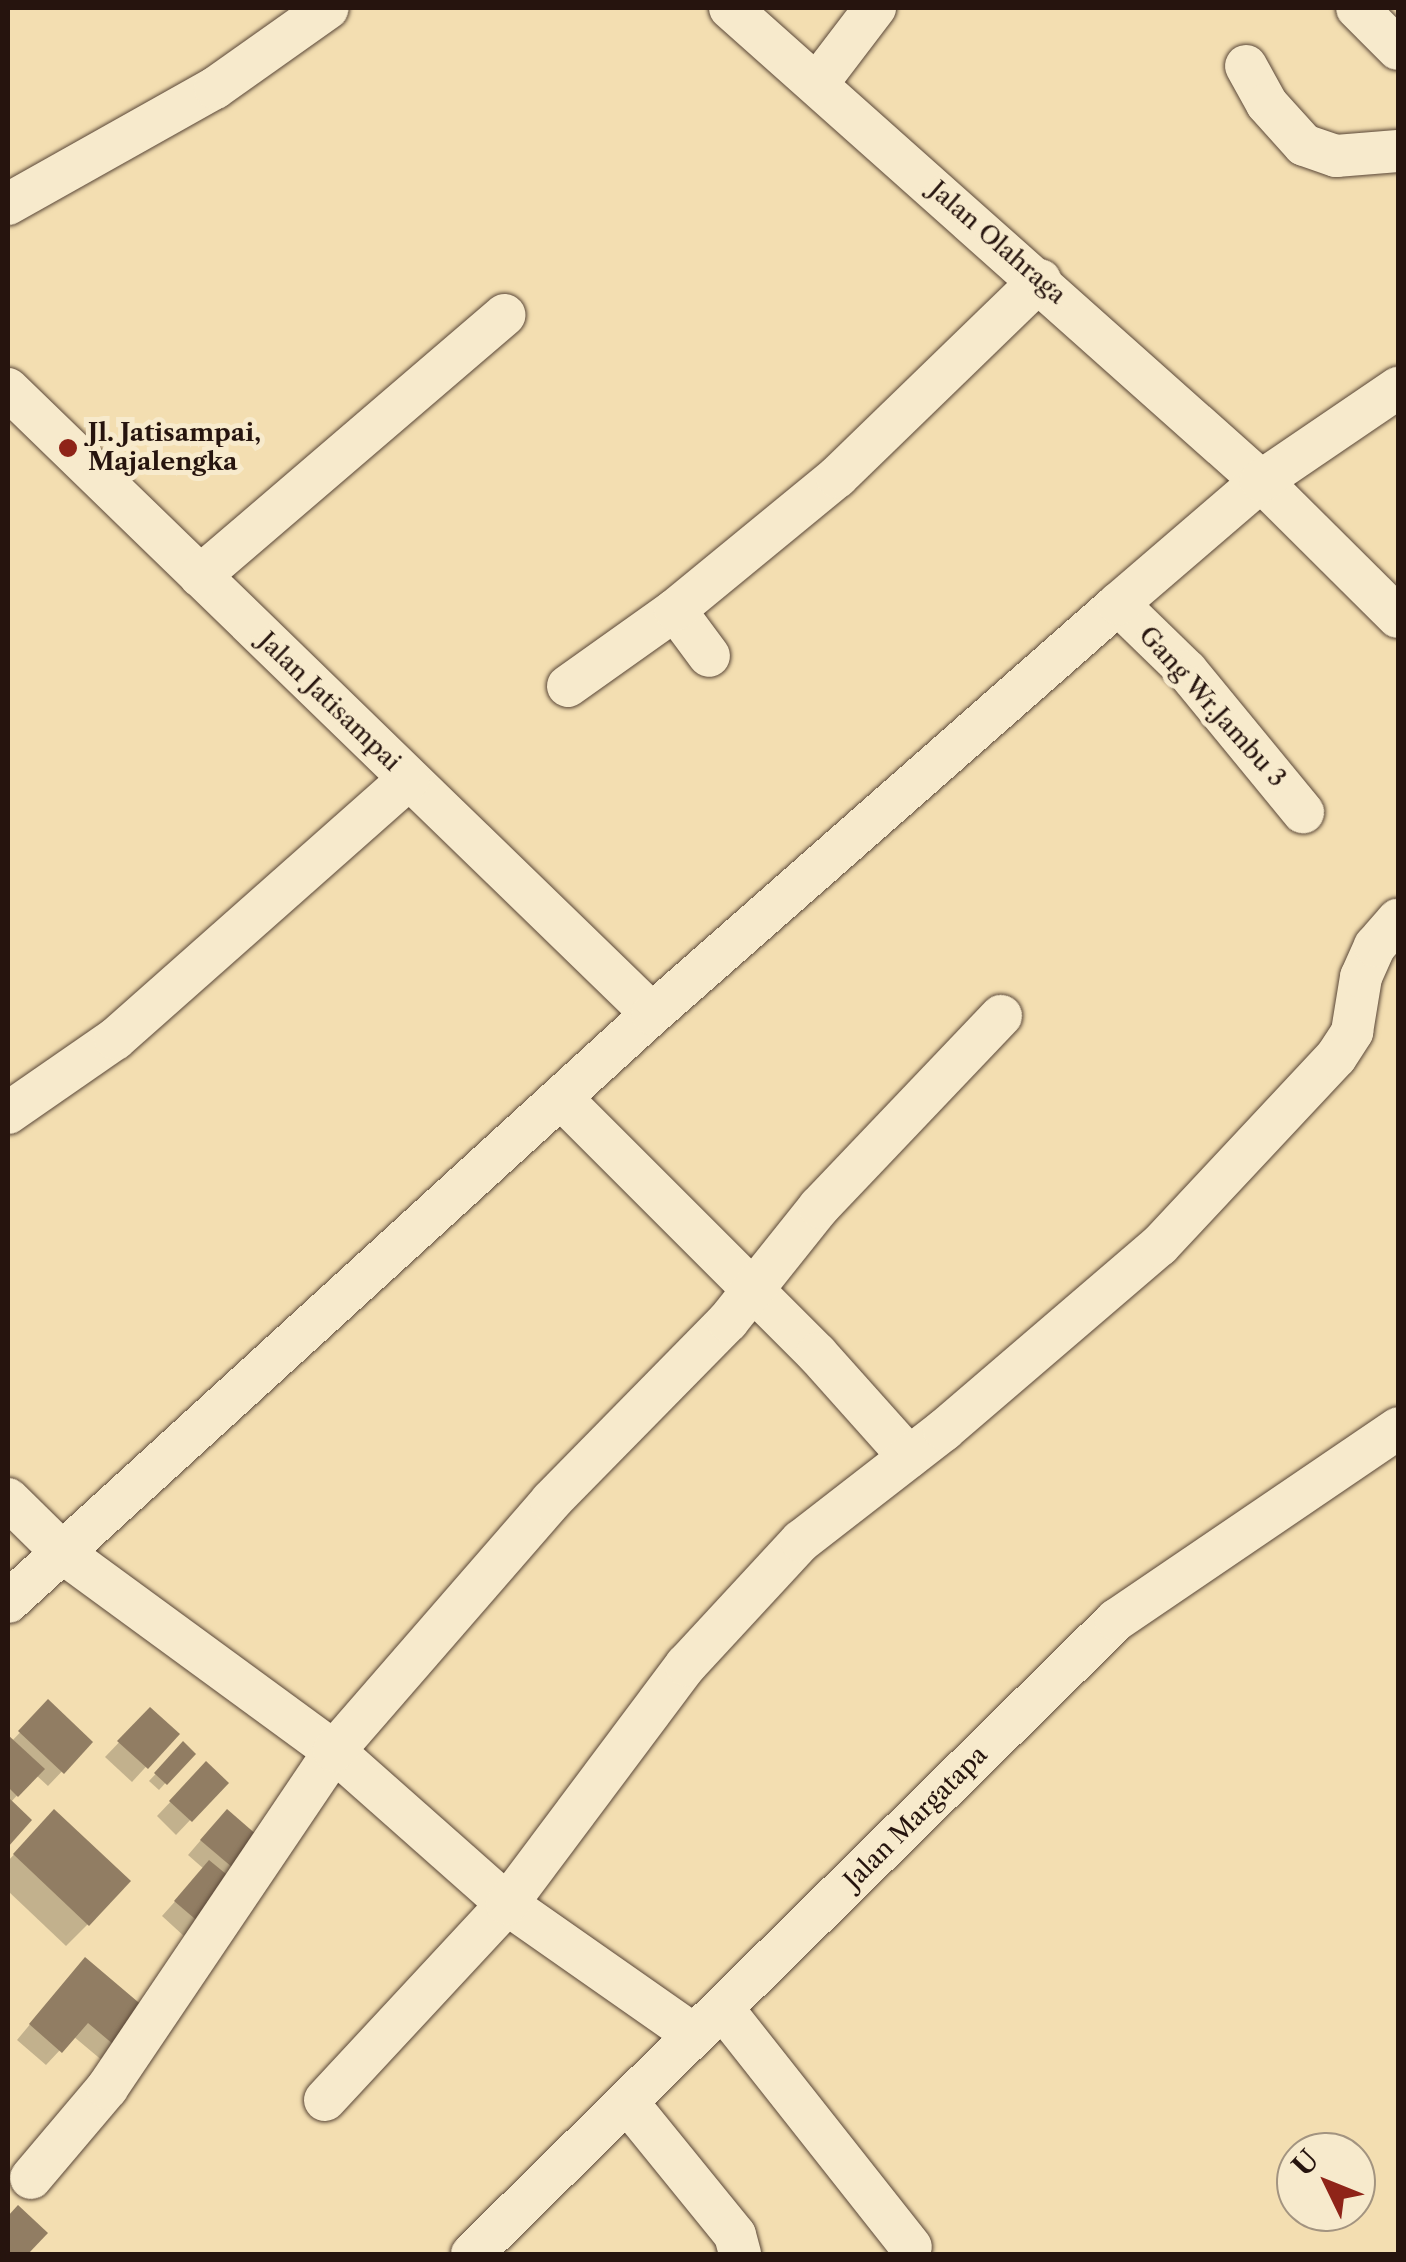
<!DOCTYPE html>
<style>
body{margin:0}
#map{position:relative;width:1406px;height:2262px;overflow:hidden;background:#f3deb1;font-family:"Libre Caslon Text",serif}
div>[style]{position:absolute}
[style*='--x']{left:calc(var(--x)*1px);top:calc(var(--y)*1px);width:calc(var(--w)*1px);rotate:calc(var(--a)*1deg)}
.shadow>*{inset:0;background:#0003}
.building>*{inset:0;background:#917d63}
.roads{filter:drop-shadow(0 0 2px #594637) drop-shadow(0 0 2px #594637)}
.street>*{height:42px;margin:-21px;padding:0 21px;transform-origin:21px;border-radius:21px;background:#f7eacc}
.dots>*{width:28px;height:28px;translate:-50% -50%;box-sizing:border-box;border:5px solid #f7eacc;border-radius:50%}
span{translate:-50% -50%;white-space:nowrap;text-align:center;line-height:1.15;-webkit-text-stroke:10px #f7eacc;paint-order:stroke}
.street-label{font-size:25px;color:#26140e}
.poi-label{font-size:25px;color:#26140e;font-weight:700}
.left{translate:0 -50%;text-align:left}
.frame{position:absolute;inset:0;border:10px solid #26140e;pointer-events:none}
.north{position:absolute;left:1276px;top:2132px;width:100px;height:100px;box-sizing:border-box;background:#f7eacc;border:2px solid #a39480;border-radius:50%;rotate:313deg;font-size:28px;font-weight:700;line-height:40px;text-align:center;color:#26140e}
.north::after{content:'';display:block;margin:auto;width:35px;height:45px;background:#8f2418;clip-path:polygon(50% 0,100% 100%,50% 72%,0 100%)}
</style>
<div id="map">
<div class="shadow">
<div style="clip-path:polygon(48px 1703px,90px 1742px,48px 1786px,36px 1775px,10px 1803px,29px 1820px,8px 1843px,8px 1738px,11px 1742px)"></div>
<div style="clip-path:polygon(150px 1710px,176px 1734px,132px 1782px,105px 1757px)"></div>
<div style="clip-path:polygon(183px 1745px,192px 1754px,159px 1790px,149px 1781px)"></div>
<div style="clip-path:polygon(192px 1779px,225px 1783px,176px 1835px,157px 1816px)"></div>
<div style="clip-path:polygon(213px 1826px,263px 1843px,185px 1937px,162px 1916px,204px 1869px,188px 1855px)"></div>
<div style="clip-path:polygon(33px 1834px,88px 1924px,66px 1946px,8px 1891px,8px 1861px)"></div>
<div style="clip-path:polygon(71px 1975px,118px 2048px,104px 2062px,73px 2036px,46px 2065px,17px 2040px)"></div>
</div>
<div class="building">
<div style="clip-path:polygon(48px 1699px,93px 1742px,64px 1774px,18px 1731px)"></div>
<div style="clip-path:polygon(150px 1707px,180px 1734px,148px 1769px,117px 1741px)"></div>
<div style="clip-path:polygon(8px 1735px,45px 1769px,18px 1797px,8px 1787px)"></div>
<div style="clip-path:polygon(183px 1741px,196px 1754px,167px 1785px,154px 1773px)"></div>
<div style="clip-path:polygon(206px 1761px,229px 1783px,192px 1822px,169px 1801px)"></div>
<div style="clip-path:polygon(8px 1797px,32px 1820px,8px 1847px)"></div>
<div style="clip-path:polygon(54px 1809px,131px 1881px,89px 1926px,13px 1854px)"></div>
<div style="clip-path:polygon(227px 1809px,266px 1843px,239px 1873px,200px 1840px)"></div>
<div style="clip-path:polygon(209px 1860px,237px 1883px,201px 1924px,174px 1901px)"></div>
<div style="clip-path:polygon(85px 1957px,151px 2013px,120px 2050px,88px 2023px,62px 2053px,29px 2024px)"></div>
<div style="clip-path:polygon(18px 2205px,48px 2233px,28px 2254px,8px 2254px,8px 2216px)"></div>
</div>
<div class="roads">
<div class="street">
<div style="--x:730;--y:8;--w:711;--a:41.69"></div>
<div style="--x:1261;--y:481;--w:193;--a:44.8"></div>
<div style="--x:1357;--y:8;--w:58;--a:45"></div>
<div style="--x:1246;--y:66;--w:43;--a:61.1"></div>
<div style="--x:1267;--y:104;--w:55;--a:47.9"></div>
<div style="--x:1304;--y:145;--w:34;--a:19"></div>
<div style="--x:1336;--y:156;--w:62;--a:-4.6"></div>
<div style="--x:817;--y:84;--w:96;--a:-52.7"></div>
<div style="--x:8;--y:204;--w:237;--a:-29.3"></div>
<div style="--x:215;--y:88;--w:138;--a:-35.3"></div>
<div style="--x:8;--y:389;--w:897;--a:44.14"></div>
<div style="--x:200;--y:576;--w:401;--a:-40.6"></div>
<div style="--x:1118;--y:604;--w:96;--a:44.2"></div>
<div style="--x:1187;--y:671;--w:183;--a:50.6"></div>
<div style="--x:675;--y:610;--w:57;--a:53.5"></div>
<div style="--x:568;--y:686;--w:131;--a:-35.4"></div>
<div style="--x:675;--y:610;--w:210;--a:-39.4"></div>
<div style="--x:837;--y:477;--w:283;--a:-44.1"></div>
<div style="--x:563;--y:1100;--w:359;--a:45"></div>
<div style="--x:817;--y:1354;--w:138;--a:48.2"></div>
<div style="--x:8;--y:1113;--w:130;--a:-34.7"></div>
<div style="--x:115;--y:1039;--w:392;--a:-41.5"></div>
<div style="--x:8;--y:1499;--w:77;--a:44.5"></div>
<div style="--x:63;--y:1553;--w:336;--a:36.2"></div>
<div style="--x:334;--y:1751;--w:231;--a:41.5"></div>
<div style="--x:507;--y:1904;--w:228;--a:35"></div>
<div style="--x:8;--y:1602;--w:872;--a:-42.4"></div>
<div style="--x:652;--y:1014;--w:621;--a:-41.34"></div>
<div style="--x:1118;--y:604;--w:189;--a:-40.7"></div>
<div style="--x:1261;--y:481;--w:166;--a:-34.2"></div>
<div style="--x:723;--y:2009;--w:303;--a:51.7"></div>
<div style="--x:325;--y:2100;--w:267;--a:-47.1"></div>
<div style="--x:507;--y:1904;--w:299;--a:-53.2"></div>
<div style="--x:686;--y:1665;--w:169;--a:-47.2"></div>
<div style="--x:801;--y:1541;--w:181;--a:-37.8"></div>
<div style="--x:944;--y:1430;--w:283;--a:-40.6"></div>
<div style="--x:1159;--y:1246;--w:259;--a:-46.9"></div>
<div style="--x:1336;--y:1057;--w:30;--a:-57"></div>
<div style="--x:1352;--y:1032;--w:56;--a:-80.7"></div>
<div style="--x:1361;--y:977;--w:34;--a:-66"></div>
<div style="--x:1375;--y:946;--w:35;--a:-49"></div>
<div style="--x:627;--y:2102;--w:171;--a:50.9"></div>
<div style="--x:735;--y:2235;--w:20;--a:75"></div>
<div style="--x:31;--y:2178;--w:118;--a:-49.8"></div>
<div style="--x:107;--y:2088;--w:406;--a:-56"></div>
<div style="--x:334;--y:1751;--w:331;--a:-49"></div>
<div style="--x:551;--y:1501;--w:252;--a:-45.5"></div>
<div style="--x:728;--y:1321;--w:146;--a:-51.4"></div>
<div style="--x:819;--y:1207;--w:264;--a:-46.4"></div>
<div style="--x:472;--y:2254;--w:904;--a:-44.55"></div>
<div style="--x:1116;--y:1620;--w:341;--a:-34.2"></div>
</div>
</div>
<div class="dots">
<div style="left:68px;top:448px;background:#8f2418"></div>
</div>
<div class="street-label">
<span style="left:997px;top:243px;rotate:41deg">Jalan Olahraga</span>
<span style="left:329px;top:702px;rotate:44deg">Jalan Jatisampai</span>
<span style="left:1212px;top:707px;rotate:48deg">Gang Wr.Jambu 3</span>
<span style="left:916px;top:1818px;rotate:-45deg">Jalan Margatapa</span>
</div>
<div class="poi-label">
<span class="left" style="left:88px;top:448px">Jl. Jatisampai,<br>Majalengka</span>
</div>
<div class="frame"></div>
<div class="north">U</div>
</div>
